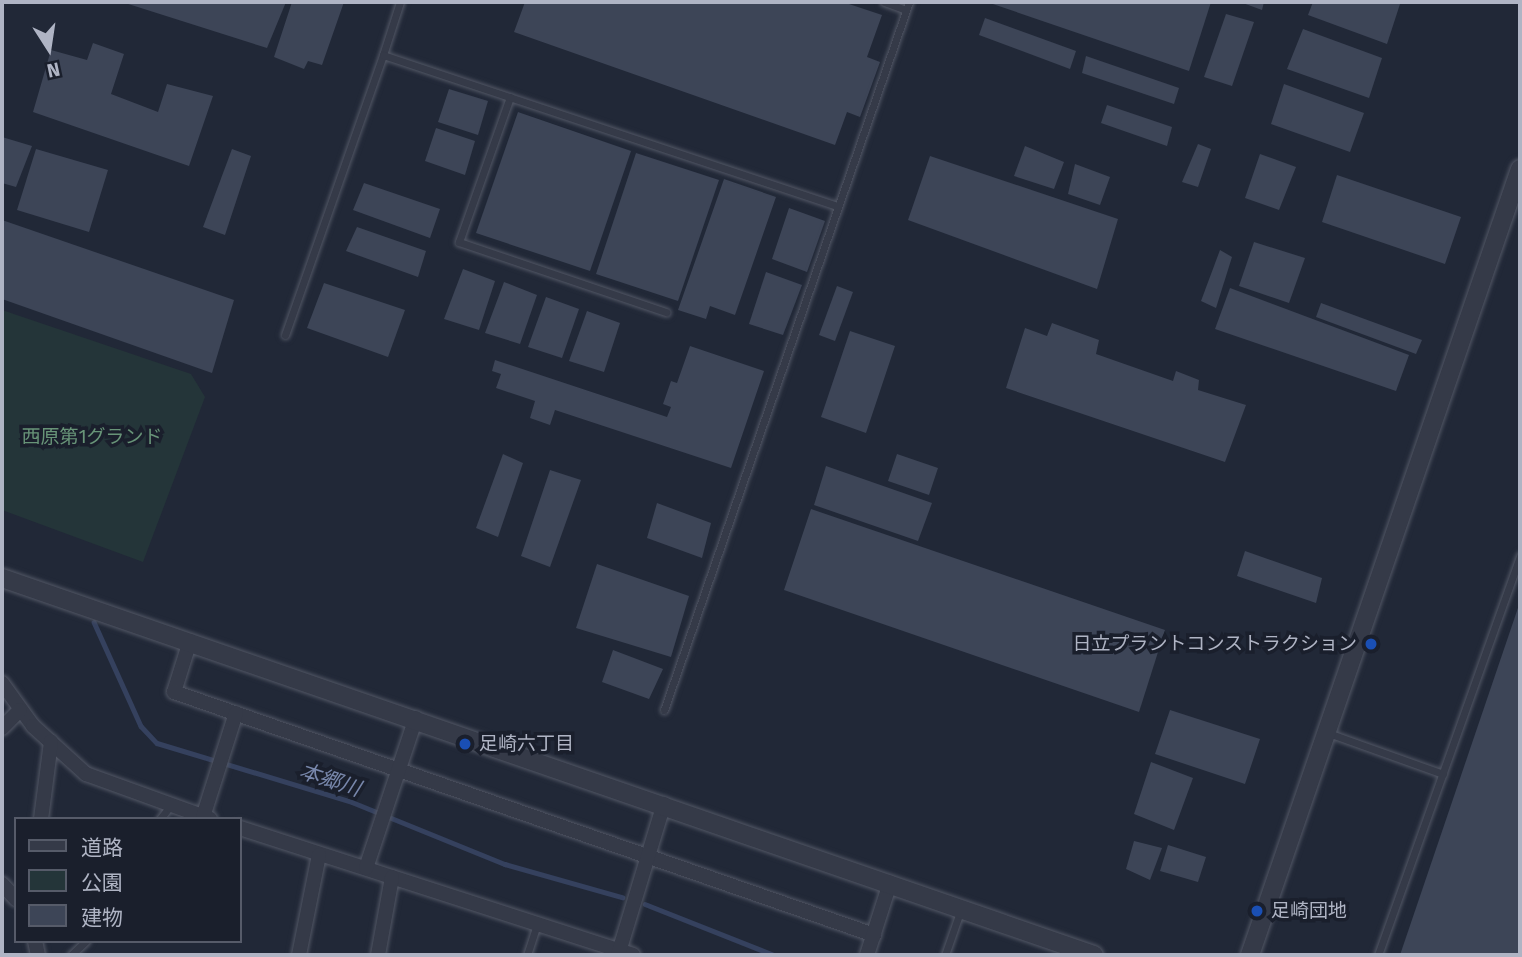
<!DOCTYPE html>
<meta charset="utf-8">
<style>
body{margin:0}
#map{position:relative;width:1522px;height:957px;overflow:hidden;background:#212837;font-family:"Fira Sans","Noto Sans JP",sans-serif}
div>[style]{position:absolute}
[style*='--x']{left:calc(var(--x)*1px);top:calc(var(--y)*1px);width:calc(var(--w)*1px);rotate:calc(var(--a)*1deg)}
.green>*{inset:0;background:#243539}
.stream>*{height:4.5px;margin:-2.25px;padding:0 2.25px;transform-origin:2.25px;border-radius:2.25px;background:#35415e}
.building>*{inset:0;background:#3d4557}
.roads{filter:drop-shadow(0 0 2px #525765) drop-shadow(0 0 2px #525765)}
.service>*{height:7px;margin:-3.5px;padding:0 3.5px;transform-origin:3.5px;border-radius:3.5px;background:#353a48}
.minor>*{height:14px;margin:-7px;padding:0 7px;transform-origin:7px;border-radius:7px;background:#353a48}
.tertiary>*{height:18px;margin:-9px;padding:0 9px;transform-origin:9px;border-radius:9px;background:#353a48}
.dots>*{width:19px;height:19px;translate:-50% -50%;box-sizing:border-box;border:4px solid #1a1f2c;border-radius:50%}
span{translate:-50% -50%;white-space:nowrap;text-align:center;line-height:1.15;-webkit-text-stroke:7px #1a1f2c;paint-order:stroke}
.park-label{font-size:19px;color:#689478}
.poi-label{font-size:19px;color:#afb4c4}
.right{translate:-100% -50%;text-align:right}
.left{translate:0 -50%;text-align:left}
.water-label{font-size:21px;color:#7887ab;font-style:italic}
.frame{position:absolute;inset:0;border:4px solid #afb4c4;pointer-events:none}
.legend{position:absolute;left:14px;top:817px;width:228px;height:126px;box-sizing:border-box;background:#1a1f2c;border:2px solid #565b69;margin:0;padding:9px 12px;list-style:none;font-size:21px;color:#afb4c4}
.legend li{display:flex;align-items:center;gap:14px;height:35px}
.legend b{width:35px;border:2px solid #565b69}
.north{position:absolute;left:14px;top:14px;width:70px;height:70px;-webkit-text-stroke:5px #1a1f2c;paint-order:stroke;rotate:168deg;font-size:19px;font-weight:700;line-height:28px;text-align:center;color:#afb4c4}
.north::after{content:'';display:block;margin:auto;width:24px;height:32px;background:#afb4c4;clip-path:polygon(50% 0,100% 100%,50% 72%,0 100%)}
</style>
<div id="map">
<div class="green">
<div style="clip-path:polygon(2px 310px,191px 374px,205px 397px,143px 562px,2px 510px)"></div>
</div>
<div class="stream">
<div style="--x:94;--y:622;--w:114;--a:65.7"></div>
<div style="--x:141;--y:726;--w:23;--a:47"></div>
<div style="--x:157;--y:743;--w:204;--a:16.8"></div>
<div style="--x:352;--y:802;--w:165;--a:22.1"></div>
<div style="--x:505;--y:864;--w:122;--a:15.8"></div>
<div style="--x:645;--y:904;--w:139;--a:21.6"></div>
</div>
<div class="building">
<div style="clip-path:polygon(122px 2px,286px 2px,267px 48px)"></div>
<div style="clip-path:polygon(292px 2px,344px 2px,322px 65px,308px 61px,304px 69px,274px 57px)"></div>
<div style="clip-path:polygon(525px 2px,843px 2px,882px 15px,867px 57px,880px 62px,860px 117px,847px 112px,835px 145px,514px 32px)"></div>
<div style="clip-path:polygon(987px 2px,1211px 2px,1189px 71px)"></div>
<div style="clip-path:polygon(1240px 2px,1264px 2px,1262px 10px)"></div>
<div style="clip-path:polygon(1313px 2px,1393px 2px,1400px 4px,1387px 44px,1308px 15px)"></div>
<div style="clip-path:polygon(1226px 14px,1254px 22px,1232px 86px,1204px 77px)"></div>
<div style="clip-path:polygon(985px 18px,1076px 51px,1070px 69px,979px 35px)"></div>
<div style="clip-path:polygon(1303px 29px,1382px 58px,1369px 98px,1287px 69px)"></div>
<div style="clip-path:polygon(93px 43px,124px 54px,111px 94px,158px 112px,167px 84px,213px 96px,189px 166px,33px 112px,51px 50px,87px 60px)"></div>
<div style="clip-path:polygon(1086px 56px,1179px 88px,1174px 104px,1082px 73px)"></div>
<div style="clip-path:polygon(1284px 84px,1364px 113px,1350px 152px,1271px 124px)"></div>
<div style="clip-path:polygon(449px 89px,488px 101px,478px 135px,438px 122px)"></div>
<div style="clip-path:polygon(1107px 105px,1172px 127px,1167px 146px,1101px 123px)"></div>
<div style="clip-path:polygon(518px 112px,631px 151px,590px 271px,476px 233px)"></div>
<div style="clip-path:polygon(436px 128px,475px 141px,465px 175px,425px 161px)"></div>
<div style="clip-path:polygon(2px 137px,32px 146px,16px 187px,2px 183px)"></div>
<div style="clip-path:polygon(1198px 144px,1211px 149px,1198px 187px,1182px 182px)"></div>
<div style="clip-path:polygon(1025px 146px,1064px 162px,1054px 189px,1014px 176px)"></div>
<div style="clip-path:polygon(36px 149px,108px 170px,89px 232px,17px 210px)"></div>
<div style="clip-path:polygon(232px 149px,251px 156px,225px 235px,203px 227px)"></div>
<div style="clip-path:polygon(636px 153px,719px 180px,678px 301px,596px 274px)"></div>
<div style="clip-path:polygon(1260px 154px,1296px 167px,1279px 210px,1245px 198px)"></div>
<div style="clip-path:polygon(930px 156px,1118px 219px,1097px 289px,908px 220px)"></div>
<div style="clip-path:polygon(1075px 164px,1110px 177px,1100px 205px,1068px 194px)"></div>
<div style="clip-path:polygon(1337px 175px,1461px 217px,1445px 264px,1322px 222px)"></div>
<div style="clip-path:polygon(724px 179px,776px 197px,735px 315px,710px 306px,706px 319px,678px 310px)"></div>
<div style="clip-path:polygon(364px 183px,440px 209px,430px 238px,353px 210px)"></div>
<div style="clip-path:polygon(789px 208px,825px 221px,807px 272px,772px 259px)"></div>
<div style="clip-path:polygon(2px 220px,234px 300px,212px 373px,2px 299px)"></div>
<div style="clip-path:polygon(357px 227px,426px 251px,418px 277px,346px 251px)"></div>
<div style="clip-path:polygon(1254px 242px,1305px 258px,1289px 303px,1239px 286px)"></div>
<div style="clip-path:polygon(1220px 250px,1232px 257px,1216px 308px,1201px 301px)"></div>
<div style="clip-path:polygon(463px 269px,495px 281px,479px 330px,444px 319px)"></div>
<div style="clip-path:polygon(766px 272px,802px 285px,783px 335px,749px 324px)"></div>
<div style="clip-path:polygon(504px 282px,537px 295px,520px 344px,485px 333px)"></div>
<div style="clip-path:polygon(324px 283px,405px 310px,388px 357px,307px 328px)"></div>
<div style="clip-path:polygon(837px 286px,853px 292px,835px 341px,819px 335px)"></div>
<div style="clip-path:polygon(1230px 288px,1409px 355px,1396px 391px,1215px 329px)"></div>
<div style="clip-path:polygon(546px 297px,579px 309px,562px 358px,528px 347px)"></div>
<div style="clip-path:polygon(1321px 303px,1422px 340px,1416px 354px,1316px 317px)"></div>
<div style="clip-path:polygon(587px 311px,620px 323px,604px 372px,569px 361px)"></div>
<div style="clip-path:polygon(1052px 323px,1099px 340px,1096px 354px,1173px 381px,1176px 371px,1199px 380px,1198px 390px,1246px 405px,1225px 462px,1006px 388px,1025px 328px,1047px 336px)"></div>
<div style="clip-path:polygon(850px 331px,895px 346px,866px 433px,821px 417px)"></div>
<div style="clip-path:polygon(690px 346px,764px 371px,731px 468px,555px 410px,550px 425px,530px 418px,535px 401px,496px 388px,501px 374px,492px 371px,495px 360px,667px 417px,671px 407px,663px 404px,671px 381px,677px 383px)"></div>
<div style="clip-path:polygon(503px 454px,523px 463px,498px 537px,476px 528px)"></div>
<div style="clip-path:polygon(897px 454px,938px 468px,929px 495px,888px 481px)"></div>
<div style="clip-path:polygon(826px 466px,932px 503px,918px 541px,814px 505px)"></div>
<div style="clip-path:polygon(550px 470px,581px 480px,550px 567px,521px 556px)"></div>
<div style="clip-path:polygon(657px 503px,711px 523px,702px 558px,647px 538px)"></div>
<div style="clip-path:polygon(811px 509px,1165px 630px,1139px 712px,784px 590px)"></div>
<div style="clip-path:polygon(1245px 551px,1322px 578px,1316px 603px,1237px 576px)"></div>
<div style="clip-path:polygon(597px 564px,689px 596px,671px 657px,576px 628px)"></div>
<div style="clip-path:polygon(1520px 602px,1520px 955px,1400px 955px)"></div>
<div style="clip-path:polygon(613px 650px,663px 669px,649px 699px,602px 682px)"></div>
<div style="clip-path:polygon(1170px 710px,1260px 739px,1245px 784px,1155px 754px)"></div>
<div style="clip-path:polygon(1151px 762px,1193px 778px,1174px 830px,1134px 814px)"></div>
<div style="clip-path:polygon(1134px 841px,1162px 848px,1150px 880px,1126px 869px)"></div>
<div style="clip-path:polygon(1168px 845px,1206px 857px,1198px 882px,1160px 871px)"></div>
</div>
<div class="roads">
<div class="service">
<div style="--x:884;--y:2;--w:23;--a:20"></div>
<div style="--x:383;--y:55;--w:56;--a:-72.2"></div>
<div style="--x:510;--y:97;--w:154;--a:109.4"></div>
<div style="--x:459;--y:242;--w:219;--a:18.7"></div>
<div style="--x:285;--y:335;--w:297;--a:-70.7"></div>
<div style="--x:383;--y:55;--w:479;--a:18.4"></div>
<div style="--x:664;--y:710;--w:749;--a:-70.91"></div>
<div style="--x:1328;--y:733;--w:122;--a:19.6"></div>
<div style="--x:160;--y:819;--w:16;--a:-52"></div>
<div style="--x:71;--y:955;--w:21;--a:-43"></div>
<div style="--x:527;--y:955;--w:32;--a:-72"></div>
<div style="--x:945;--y:955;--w:49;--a:-70.8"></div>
<div style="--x:1378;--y:955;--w:424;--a:-70.4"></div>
</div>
<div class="minor">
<div style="--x:190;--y:641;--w:53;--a:107.4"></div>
<div style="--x:174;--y:692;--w:741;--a:19.14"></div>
<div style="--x:2;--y:683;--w:53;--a:54.2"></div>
<div style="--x:33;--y:726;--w:72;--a:42.2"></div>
<div style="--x:86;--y:774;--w:132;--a:19.9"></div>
<div style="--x:2;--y:728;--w:25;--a:-45"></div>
<div style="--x:203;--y:817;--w:109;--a:-72.4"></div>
<div style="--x:41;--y:819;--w:78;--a:-82.6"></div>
<div style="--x:240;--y:828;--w:413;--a:17.9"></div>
<div style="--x:366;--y:868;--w:158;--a:-71.6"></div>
<div style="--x:2;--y:884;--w:21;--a:47"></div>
<div style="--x:35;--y:941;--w:14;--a:78"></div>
<div style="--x:299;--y:955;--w:102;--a:-78.7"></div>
<div style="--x:378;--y:955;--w:79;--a:-79.8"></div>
<div style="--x:618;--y:955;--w:158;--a:-73.1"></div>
<div style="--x:867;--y:955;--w:76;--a:-72.3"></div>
</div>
<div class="tertiary">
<div style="--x:2;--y:578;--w:1155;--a:19.05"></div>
<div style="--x:1250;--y:955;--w:831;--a:-71.04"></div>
</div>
</div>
<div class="dots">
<div style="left:1371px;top:644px;background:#1a4fb4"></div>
<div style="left:465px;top:744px;background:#1a4fb4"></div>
<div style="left:1257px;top:911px;background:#1a4fb4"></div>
</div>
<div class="park-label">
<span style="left:92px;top:437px">西原第1グランド</span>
</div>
<div class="poi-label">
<span class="right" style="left:1357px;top:644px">日立プラントコンストラクション</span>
<span class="left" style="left:479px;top:744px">足崎六丁目</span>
<span class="left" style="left:1271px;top:911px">足崎団地</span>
</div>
<div class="water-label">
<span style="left:330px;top:780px;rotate:18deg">本郷川</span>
</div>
<div class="frame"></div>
<ul class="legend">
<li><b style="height:9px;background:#353a48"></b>道路</li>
<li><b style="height:19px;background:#243539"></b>公園</li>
<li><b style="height:19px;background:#3d4557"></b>建物</li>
</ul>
<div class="north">N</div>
</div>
